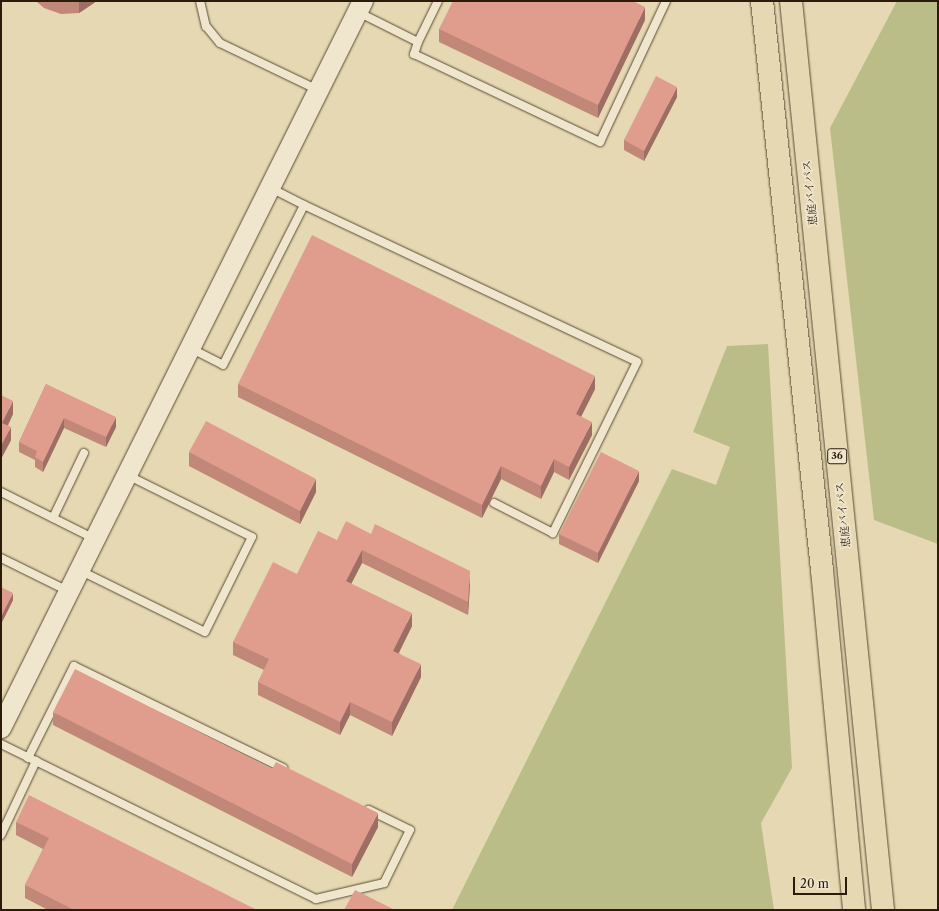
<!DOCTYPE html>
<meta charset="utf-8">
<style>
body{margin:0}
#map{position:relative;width:939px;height:911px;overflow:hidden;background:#e6d8b2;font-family:"Libre Caslon Text","Noto Serif JP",serif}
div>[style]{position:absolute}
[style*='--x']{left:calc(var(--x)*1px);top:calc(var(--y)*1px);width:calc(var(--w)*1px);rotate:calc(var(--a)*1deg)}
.green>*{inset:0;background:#bbbd88}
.roads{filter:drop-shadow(0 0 1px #5a4a34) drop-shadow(0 0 1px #5a4a34)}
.service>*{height:8px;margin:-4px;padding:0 4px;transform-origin:4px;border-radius:4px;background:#efe6cd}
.tertiary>*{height:20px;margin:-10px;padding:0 10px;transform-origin:10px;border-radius:10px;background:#efe6cd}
.trunk>*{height:22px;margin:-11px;padding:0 11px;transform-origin:11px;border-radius:11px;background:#e6d8b2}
.wall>*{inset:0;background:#c18779}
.shaded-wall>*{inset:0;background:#9d6e63}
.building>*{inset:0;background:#e09d8d}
span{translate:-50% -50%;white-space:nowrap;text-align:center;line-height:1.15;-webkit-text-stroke:3.5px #efe6cd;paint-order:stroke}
.shield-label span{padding:1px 3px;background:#efe6cd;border:1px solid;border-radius:3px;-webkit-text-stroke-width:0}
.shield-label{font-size:10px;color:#2c1a0a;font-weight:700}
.street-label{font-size:11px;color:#2c1a0a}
.frame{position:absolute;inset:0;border:2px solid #2c1a0a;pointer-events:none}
.scale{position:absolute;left:793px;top:877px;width:54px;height:18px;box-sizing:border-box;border:2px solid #2c1a0a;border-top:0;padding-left:5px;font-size:12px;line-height:14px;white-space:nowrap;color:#2c1a0a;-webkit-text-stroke:3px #efe6cd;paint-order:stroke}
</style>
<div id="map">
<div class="green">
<div style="clip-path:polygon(897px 1px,938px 1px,938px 544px,874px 520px,830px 128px)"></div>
<div style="clip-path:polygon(768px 344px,792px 768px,761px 823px,774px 910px,452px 910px,672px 469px,716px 485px,730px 447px,693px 432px,727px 346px)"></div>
</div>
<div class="roads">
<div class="service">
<div style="--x:200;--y:1;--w:26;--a:77"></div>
<div style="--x:206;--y:26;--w:22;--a:51"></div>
<div style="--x:220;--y:43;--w:109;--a:25.6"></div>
<div style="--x:358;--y:12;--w:67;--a:26.6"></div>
<div style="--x:418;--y:42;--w:46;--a:-64"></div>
<div style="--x:418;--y:42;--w:13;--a:108"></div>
<div style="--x:414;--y:54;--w:206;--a:25.3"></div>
<div style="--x:600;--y:142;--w:156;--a:-64.9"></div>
<div style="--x:304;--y:205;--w:368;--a:25.2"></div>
<div style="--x:637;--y:362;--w:191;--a:116.2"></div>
<div style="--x:553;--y:533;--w:66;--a:-153"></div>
<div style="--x:190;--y:348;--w:37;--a:27"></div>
<div style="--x:223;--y:365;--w:179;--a:-63.1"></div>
<div style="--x:304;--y:205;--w:38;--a:-153"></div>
<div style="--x:1;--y:492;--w:105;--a:26.6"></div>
<div style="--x:53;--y:518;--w:72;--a:-64.5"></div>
<div style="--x:1;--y:558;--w:75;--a:26.2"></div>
<div style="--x:79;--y:570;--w:140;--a:26.2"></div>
<div style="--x:205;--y:632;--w:106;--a:-63.7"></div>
<div style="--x:252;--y:537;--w:140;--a:-153.6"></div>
<div style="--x:1;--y:744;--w:351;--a:26.2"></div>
<div style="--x:316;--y:899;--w:70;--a:-13.2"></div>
<div style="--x:384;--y:883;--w:59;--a:-63.9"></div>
<div style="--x:410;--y:830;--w:46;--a:-154"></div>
<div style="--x:28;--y:758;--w:103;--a:-63.4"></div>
<div style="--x:74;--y:666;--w:233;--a:26"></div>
<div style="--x:1;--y:835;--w:82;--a:-64.7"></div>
</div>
<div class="tertiary">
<div style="--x:1;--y:728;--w:812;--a:-63.53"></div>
</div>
<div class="trunk">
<div style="--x:762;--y:1;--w:572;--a:83.98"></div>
<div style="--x:822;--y:570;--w:342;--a:84.6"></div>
<div style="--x:791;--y:1;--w:914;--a:84.22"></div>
</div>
</div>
<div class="wall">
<div style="clip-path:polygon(37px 1px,96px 1px,94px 3px,79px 13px,61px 14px,44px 8px,37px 2px)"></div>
<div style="clip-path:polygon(645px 20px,598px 118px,439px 42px,439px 29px)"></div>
<div style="clip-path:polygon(677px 97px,644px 161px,624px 150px,624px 140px)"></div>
<div style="clip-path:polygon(46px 384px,116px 427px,106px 447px,64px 428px,43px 472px,35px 467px,35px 460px,19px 452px,19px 442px)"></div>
<div style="clip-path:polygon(238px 384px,595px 389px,581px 416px,592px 435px,569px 480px,554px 472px,541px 499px,501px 479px,482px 518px,238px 397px)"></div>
<div style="clip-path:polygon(1px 395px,13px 414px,8px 426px,11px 440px,2px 457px,1px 456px)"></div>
<div style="clip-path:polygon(189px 452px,316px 492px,300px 524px,189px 466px)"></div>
<div style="clip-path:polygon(639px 481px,598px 563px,559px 544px,559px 534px)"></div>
<div style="clip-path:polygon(337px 540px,470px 584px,468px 615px,362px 563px,351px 584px,412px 626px,399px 653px,421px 677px,392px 736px,350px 715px,340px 735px,258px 695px,258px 682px,264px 670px,233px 655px,233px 642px,297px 574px)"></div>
<div style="clip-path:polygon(1px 587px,13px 600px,2px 622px,1px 621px)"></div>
<div style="clip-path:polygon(53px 712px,378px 827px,352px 877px,53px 725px)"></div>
<div style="clip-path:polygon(16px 822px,257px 910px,48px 910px,25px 898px,25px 885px,43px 849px,16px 835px)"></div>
</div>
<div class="shaded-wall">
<div style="clip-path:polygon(79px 1px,96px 1px,94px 3px,79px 13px)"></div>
<div style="clip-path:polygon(645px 7px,645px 20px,598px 118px,598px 105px)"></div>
<div style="clip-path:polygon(677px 87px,677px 97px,644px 161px,644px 151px)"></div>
<div style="clip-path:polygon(595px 376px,595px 389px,576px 427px,576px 414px)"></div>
<div style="clip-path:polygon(13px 401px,13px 414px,2px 436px,2px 423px)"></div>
<div style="clip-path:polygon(116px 417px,116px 427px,106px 447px,106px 437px)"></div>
<div style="clip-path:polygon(64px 418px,64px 428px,43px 472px,43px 462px)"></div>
<div style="clip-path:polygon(592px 422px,592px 435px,569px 480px,569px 467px)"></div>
<div style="clip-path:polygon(11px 427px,11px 440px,2px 457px,2px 444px)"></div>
<div style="clip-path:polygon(554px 459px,554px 472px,541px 499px,541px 486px)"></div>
<div style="clip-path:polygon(501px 466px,501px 479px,482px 518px,482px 505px)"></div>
<div style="clip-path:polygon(639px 471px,639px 481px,598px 563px,598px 553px)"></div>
<div style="clip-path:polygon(316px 479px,316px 492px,300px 524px,300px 511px)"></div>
<div style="clip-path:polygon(362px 550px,362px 563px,346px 594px,346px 581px)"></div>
<div style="clip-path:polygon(470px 571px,470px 584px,468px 615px,468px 602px)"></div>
<div style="clip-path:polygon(13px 593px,13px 600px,2px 622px,2px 615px)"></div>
<div style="clip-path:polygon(412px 613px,412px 626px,393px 664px,393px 651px)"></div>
<div style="clip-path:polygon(421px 664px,421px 677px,392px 736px,392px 722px)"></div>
<div style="clip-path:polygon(350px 702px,350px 715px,340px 735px,340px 722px)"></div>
<div style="clip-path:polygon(378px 813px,378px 827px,352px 877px,352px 864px)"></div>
</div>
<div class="building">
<div style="clip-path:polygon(453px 1px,633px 1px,645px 7px,598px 105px,439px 29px)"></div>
<div style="clip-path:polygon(656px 76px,677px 87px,644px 151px,624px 140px)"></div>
<div style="clip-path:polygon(312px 235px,595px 376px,576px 414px,592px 422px,569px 467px,554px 459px,541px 486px,501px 466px,482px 505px,238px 384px)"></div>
<div style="clip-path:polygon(46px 384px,116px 417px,106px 437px,64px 418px,43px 462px,35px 457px,37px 451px,19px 442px)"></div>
<div style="clip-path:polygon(1px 395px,13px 401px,2px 423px,11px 427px,2px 444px,1px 443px)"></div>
<div style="clip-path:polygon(206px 421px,316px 479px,300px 511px,189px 452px)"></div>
<div style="clip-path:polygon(601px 452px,639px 471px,598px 553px,559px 534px)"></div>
<div style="clip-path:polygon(346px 521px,371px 534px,375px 524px,470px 571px,468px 602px,362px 550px,346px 581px,412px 613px,393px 651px,421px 664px,392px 722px,350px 702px,340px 722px,258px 682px,269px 659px,233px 642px,273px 562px,297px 574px,318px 531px,337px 540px)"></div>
<div style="clip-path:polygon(1px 587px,13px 593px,2px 615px,1px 615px)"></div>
<div style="clip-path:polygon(75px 669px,272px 769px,276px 762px,378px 813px,352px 864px,53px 712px)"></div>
<div style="clip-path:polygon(29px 795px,257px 910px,74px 910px,25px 885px,49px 838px,16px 822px)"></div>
<div style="clip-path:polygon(355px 890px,395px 910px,344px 910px)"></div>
</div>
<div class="shield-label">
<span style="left:837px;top:456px">36</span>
</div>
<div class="street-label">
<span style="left:810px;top:193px;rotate:-96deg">恵庭バイパス</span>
<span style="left:843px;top:515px;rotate:-96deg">恵庭バイパス</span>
</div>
<div class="frame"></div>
<div class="scale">20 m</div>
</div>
